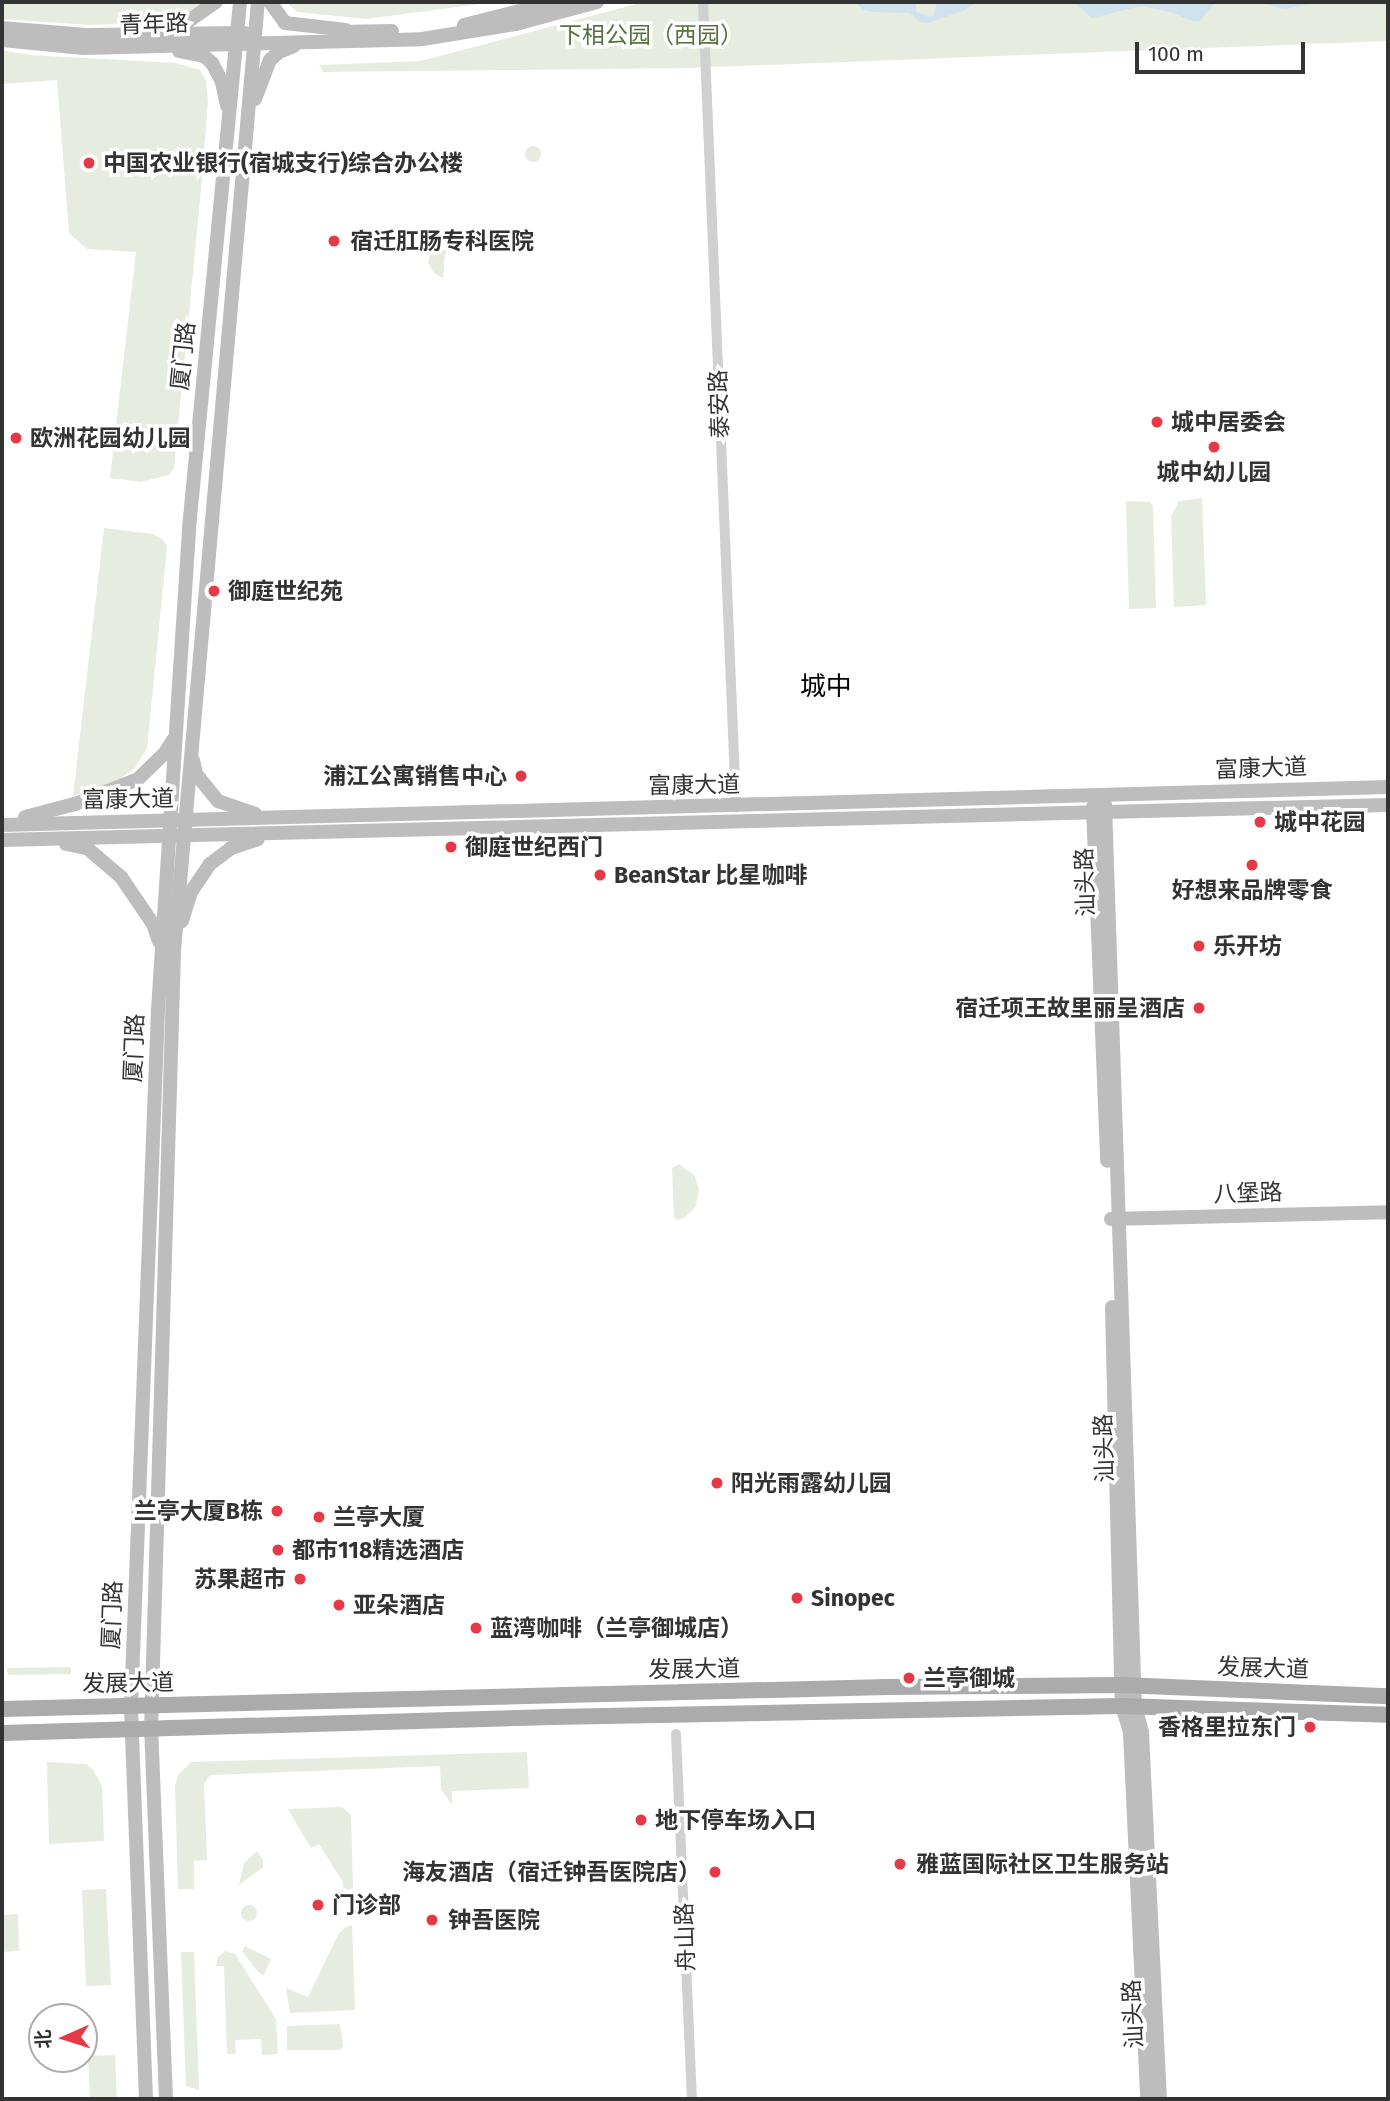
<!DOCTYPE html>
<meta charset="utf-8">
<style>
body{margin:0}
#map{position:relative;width:1390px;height:2101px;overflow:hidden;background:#fff;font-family:"Fira Sans","Noto Sans SC",sans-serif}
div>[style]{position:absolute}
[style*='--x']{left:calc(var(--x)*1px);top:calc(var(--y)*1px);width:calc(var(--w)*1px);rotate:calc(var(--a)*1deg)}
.green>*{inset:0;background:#e6ecdf}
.round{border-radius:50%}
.water>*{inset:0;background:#cfe2ee}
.street>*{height:10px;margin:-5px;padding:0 5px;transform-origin:5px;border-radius:5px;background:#d0d0d0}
.secondary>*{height:14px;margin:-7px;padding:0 7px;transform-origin:7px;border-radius:7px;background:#bdbdbd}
.primary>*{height:16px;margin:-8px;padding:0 8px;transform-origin:8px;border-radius:8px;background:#ababab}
.dots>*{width:19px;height:19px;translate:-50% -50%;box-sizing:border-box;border:4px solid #fff;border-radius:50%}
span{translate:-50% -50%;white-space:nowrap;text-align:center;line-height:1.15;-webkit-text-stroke:7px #fff;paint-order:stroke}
.street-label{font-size:23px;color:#333}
.park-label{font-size:23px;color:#56703f}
.poi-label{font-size:23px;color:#333;font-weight:700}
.left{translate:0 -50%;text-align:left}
.right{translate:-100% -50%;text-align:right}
.quarter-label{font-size:26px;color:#000}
.frame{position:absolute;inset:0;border:4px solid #333;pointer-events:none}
.north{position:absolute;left:28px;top:2003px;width:70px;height:70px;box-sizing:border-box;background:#fff;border:2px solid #adadad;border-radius:50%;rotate:267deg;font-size:19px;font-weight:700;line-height:28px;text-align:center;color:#333}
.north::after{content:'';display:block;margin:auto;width:24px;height:32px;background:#e63946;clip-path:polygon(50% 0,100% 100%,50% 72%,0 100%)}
.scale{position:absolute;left:1135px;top:42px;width:170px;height:32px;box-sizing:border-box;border:4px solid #333;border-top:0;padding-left:9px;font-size:21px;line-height:24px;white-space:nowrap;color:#333;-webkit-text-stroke:5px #fff;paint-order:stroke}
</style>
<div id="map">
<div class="green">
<div style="clip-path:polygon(2px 2px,205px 2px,199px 10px,171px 22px,90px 25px,2px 19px)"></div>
<div style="clip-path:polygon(286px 2px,494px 2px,366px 19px,297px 12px)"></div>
<div style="clip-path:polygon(644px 2px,1388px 2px,1388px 41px,689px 68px,323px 72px,319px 65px,421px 61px)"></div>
<div style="clip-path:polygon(2px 50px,29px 55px,175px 63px,200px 70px,206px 80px,208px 101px,201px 189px,174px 468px,169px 475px,141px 482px,110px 478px,136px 252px,87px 249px,69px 233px,57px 80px,2px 84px)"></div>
<div class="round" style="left:525px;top:146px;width:16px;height:16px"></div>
<div style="clip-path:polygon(439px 243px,451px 243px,445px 255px,443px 278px,433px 272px,428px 262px,431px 251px)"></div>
<div style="clip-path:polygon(1202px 498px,1206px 605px,1174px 607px,1171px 516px,1179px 501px)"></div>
<div style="clip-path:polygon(1126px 501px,1150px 502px,1153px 506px,1156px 608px,1129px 609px)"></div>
<div style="clip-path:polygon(104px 528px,153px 534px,163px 540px,167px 547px,147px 748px,135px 768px,115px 782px,73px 796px)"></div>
<div style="clip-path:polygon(679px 1164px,694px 1175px,699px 1189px,696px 1206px,684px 1218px,677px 1220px,674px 1217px,672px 1168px)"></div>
<div style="clip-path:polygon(71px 1667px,71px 1674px,8px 1675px,7px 1668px)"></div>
<div style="clip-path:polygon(527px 1752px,529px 1788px,452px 1791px,452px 1805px,441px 1789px,440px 1766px,210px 1775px,204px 1784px,207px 1860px,194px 1861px,194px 1889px,178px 1889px,175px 1786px,178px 1775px,191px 1762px)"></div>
<div style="clip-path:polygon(47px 1762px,86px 1764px,94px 1771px,102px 1786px,104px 1841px,49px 1844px)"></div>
<div style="clip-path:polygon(342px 1807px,351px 1815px,353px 1888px,348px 1890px,343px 1887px,343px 1882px,319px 1844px,311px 1848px,288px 1809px)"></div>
<div style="clip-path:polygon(257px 1851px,263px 1860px,263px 1867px,239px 1885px,244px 1863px)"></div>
<div style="clip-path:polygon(106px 1889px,111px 1985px,86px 1986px,82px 1890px)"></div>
<div class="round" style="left:241px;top:1905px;width:16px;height:16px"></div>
<div style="clip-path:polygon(18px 1914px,19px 1951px,2px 1952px,2px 1915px)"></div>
<div style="clip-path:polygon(352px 1925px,355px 2010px,290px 2013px,286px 1988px,308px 1997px,338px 1935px,345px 1927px)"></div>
<div style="clip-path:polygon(245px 1946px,271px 1959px,264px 1975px,259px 1973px,242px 1951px)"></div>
<div style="clip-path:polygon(225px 1951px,235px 1954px,276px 2019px,278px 2054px,262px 2055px,261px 2039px,235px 2040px,236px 2054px,227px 2054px,224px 1966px,216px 1966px,218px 1957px)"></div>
<div style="clip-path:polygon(181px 1952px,194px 1952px,199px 2090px,186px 2086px)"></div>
<div style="clip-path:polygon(340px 2024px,343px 2046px,340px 2050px,287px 2050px,287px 2026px)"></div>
<div style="clip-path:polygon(115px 2055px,117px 2099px,90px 2099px,88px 2056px)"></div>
</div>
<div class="water">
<div style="clip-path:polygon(854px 2px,915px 2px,917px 12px,929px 17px,934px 15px,937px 2px,977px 2px,963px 11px,928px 23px,919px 22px,910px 13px,874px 12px,864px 10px)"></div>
<div style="clip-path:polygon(1074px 2px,1215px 2px,1200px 21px,1194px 22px,1171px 12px,1141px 6px,1092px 18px)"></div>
<div style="clip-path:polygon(1259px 2px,1319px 2px,1285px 9px)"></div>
</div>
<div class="street">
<div style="--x:703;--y:2;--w:806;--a:87.65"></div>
<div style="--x:676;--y:1734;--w:365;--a:87.5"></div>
</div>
<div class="secondary">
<div style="--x:270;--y:2;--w:26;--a:54"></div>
<div style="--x:285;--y:23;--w:61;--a:6.5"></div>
<div style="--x:464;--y:25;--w:94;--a:-14.2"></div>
<div style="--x:165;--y:27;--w:26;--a:-16"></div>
<div style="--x:190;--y:20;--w:32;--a:-35"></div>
<div style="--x:2;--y:28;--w:84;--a:4.8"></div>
<div style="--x:86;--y:35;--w:159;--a:-0.7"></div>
<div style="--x:339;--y:32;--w:53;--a:-1.1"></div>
<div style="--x:2;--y:40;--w:82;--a:5.6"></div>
<div style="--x:84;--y:48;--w:338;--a:-1.5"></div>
<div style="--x:422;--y:39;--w:95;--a:-9.1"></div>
<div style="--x:516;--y:24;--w:84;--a:-15.2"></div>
<div style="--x:179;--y:51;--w:25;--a:11"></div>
<div style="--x:204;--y:56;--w:11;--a:41"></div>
<div style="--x:212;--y:63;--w:21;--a:62"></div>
<div style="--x:222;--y:82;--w:24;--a:78"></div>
<div style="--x:255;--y:99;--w:42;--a:-69"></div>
<div style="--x:270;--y:60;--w:12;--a:-42"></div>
<div style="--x:279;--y:52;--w:16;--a:-22"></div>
<div style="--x:193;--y:760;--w:14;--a:78"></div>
<div style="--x:196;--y:774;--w:35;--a:51"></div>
<div style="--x:218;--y:801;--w:39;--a:19"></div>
<div style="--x:1105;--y:804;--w:902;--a:88.1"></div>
<div style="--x:1135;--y:1706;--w:28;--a:75"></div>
<div style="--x:1142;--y:1733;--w:366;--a:87.2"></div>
<div style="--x:1093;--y:807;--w:354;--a:87.7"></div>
<div style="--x:25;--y:817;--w:52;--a:-14.6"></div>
<div style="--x:75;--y:804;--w:68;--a:-21.6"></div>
<div style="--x:138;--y:779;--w:36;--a:-44"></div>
<div style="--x:164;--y:754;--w:17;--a:-57"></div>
<div style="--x:2;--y:825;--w:1387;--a:-1.57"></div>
<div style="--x:2;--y:840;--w:1386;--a:-1.45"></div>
<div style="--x:66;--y:844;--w:21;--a:11"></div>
<div style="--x:87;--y:848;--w:45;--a:40.5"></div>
<div style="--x:121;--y:877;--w:57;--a:55.8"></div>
<div style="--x:153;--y:924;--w:18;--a:71"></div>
<div style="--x:182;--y:921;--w:30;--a:-73"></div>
<div style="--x:191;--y:892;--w:34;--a:-56"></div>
<div style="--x:210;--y:864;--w:26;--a:-37"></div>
<div style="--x:231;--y:848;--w:28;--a:-18"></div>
<div style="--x:1111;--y:1219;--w:277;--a:-1.4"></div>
<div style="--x:1112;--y:1307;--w:399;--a:88.6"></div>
<div style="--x:1122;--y:1706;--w:28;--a:73"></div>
<div style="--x:1130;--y:1733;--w:366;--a:87.3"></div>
<div style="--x:146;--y:2099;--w:393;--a:-92.2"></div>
<div style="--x:131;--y:1706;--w:697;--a:-87.78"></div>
<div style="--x:158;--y:1010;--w:483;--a:-86.3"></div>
<div style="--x:189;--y:528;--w:528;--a:-84.46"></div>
<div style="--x:166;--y:2099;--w:368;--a:-92.3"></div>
<div style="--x:151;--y:1731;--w:781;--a:-88.31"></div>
<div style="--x:174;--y:950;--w:952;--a:-84.94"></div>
</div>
<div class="primary">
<div style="--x:2;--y:1709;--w:886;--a:-1.42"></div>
<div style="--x:888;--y:1687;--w:234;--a:-0.5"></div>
<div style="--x:1122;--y:1685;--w:266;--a:2.4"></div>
<div style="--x:2;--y:1733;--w:550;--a:-1.67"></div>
<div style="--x:552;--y:1717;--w:570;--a:-1.11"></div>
<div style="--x:1122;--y:1706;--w:266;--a:1.9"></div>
</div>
<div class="dots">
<div style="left:89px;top:163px;background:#e63946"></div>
<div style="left:334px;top:241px;background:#e63946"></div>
<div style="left:1157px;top:422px;background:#e63946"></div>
<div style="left:16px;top:438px;background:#e63946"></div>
<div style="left:1214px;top:447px;background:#e63946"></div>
<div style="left:214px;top:591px;background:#e63946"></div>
<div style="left:521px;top:776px;background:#e63946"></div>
<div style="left:1260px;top:822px;background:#e63946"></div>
<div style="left:451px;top:847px;background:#e63946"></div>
<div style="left:1252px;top:865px;background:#e63946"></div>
<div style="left:600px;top:875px;background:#e63946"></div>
<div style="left:1199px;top:946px;background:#e63946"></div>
<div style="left:1199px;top:1008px;background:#e63946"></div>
<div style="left:717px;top:1483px;background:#e63946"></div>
<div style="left:277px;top:1511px;background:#e63946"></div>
<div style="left:319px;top:1517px;background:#e63946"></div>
<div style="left:278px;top:1550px;background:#e63946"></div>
<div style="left:300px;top:1579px;background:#e63946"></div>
<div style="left:797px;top:1598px;background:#e63946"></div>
<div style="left:339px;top:1605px;background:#e63946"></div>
<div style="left:476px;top:1628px;background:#e63946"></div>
<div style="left:909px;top:1678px;background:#e63946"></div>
<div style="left:1310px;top:1727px;background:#e63946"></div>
<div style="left:641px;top:1820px;background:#e63946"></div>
<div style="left:900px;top:1864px;background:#e63946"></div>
<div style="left:715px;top:1872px;background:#e63946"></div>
<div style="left:318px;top:1905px;background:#e63946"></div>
<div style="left:432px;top:1920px;background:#e63946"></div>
</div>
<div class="street-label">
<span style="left:154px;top:24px;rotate:-2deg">青年路</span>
<span style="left:183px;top:356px;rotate:-84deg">厦门路</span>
<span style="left:719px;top:404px;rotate:-92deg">泰安路</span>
<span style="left:1261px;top:768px;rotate:-2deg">富康大道</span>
<span style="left:694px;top:785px;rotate:-1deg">富康大道</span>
<span style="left:128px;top:799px;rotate:-1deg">富康大道</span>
<span style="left:1085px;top:882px;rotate:-92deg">汕头路</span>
<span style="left:134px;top:1048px;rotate:-88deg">厦门路</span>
<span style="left:1248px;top:1193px;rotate:-2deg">八堡路</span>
<span style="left:1104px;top:1448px;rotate:-92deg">汕头路</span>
<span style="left:112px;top:1615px;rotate:-88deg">厦门路</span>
<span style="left:1263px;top:1668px;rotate:2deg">发展大道</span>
<span style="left:694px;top:1669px;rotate:-1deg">发展大道</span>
<span style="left:128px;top:1683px;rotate:-1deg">发展大道</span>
<span style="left:685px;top:1937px;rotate:-92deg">舟山路</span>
<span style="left:1133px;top:2014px;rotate:-93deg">汕头路</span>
</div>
<div class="park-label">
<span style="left:651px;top:35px">下相公园（西园）</span>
</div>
<div class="poi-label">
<span class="left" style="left:103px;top:163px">中国农业银行(宿城支行)综合办公楼</span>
<span class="left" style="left:350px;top:241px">宿迁肛肠专科医院</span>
<span class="left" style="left:1171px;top:422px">城中居委会</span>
<span class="left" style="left:30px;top:438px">欧洲花园幼儿园</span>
<span style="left:1214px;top:472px">城中幼儿园</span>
<span class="left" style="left:228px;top:591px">御庭世纪苑</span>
<span class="right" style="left:507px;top:776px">浦江公寓销售中心</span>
<span class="left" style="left:1274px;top:822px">城中花园</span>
<span class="left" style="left:465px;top:847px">御庭世纪西门</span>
<span class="left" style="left:614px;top:875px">BeanStar 比星咖啡</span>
<span style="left:1252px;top:890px">好想来品牌零食</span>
<span class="left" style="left:1213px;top:946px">乐开坊</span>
<span class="right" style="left:1185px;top:1008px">宿迁项王故里丽呈酒店</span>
<span class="left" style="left:731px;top:1483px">阳光雨露幼儿园</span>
<span class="right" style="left:263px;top:1511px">兰亭大厦B栋</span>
<span class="left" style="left:333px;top:1517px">兰亭大厦</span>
<span class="left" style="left:292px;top:1550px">都市118精选酒店</span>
<span class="right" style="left:286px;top:1579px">苏果超市</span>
<span class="left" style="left:811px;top:1598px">Sinopec</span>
<span class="left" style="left:353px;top:1605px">亚朵酒店</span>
<span class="left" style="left:490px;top:1628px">蓝湾咖啡（兰亭御城店）</span>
<span class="left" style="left:923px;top:1678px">兰亭御城</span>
<span class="right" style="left:1296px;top:1727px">香格里拉东门</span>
<span class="left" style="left:655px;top:1820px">地下停车场入口</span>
<span class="left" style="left:916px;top:1864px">雅蓝国际社区卫生服务站</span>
<span class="right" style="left:701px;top:1872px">海友酒店（宿迁钟吾医院店）</span>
<span class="left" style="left:332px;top:1905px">门诊部</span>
<span class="left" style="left:448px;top:1920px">钟吾医院</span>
</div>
<div class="quarter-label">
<span style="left:826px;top:687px">城中</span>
</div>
<div class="frame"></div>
<div class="north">北</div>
<div class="scale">100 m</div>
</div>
